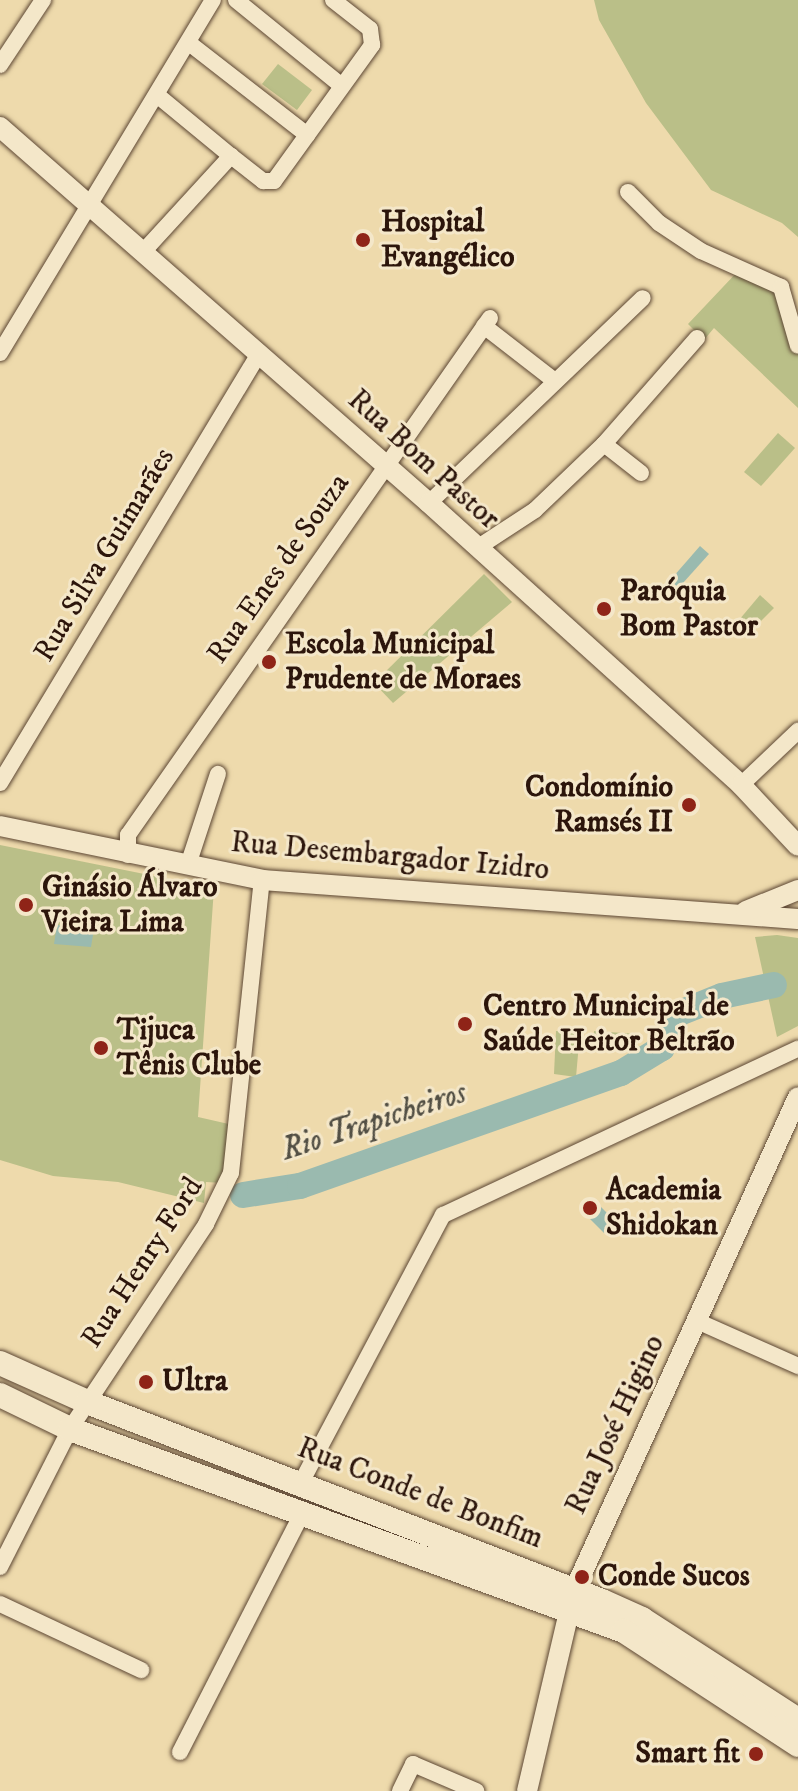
<!DOCTYPE html>
<meta charset="utf-8">
<style>
body{margin:0}
#map{position:relative;width:798px;height:1791px;overflow:hidden;background:#eedaac;font-family:"IM FELL DW Pica",serif}
div>[style]{position:absolute}
[style*='--x']{left:calc(var(--x)*1px);top:calc(var(--y)*1px);width:calc(var(--w)*1px);rotate:calc(var(--a)*1deg)}
.green>*{inset:0;background:#babf88}
.water>*{inset:0;background:#9abaaf}
.river>*{height:26px;margin:-13px;padding:0 13px;transform-origin:13px;border-radius:13px;background:#9abaaf}
.roads{filter:drop-shadow(0 0 2px #5c4633) drop-shadow(0 0 2px #5c4633)}
.minor>*{height:16px;margin:-8px;padding:0 8px;transform-origin:8px;border-radius:8px;background:#f4e7c9}
.tertiary>*{height:20px;margin:-10px;padding:0 10px;transform-origin:10px;border-radius:10px;background:#f4e7c9}
.secondary>*{height:24px;margin:-12px;padding:0 12px;transform-origin:12px;border-radius:12px;background:#f4e7c9}
.dots>*{width:22px;height:22px;translate:-50% -50%;box-sizing:border-box;border:4px solid #f4e7c9;border-radius:50%}
span{translate:-50% -50%;white-space:nowrap;text-align:center;line-height:1.15;-webkit-text-stroke:6px #f4e7c9;paint-order:stroke}
.poi-label{font-size:30px;color:#2c150b;font-weight:700}
.left{translate:0 -50%;text-align:left}
.right{translate:-100% -50%;text-align:right}
.street-label{font-size:30px;color:#2c150b}
.water-label{font-size:32px;color:#524f44;font-style:italic}
</style>
<div id="map">
<div class="green">
<div style="clip-path:polygon(594px 0,798px 0,798px 237px,782px 223px,711px 190px,646px 103px,599px 20px)"></div>
<div style="clip-path:polygon(278px 64px,312px 90px,297px 110px,262px 84px)"></div>
<div style="clip-path:polygon(740px 269px,780px 286px,798px 351px,798px 408px,714px 328px,704px 340px,688px 324px)"></div>
<div style="clip-path:polygon(778px 433px,795px 448px,761px 486px,744px 472px)"></div>
<div style="clip-path:polygon(484px 574px,512px 602px,393px 703px,374px 683px)"></div>
<div style="clip-path:polygon(760px 595px,774px 608px,751px 631px,739px 620px)"></div>
<div style="clip-path:polygon(0 845px,214px 888px,198px 1117px,233px 1125px,223px 1183px,206px 1182px,204px 1203px,118px 1182px,53px 1176px,0 1160px)"></div>
<div style="clip-path:polygon(777px 935px,798px 938px,798px 1026px,777px 1037px,755px 937px)"></div>
<div style="clip-path:polygon(556px 1031px,580px 1032px,576px 1077px,554px 1074px)"></div>
<div style="clip-path:polygon(594px 1031px,637px 1034px,638px 1049px,593px 1046px)"></div>
</div>
<div class="water">
<div style="clip-path:polygon(700px 546px,709px 554px,674px 593px,666px 585px)"></div>
<div style="clip-path:polygon(57px 925px,94px 929px,91px 947px,54px 944px)"></div>
<div style="clip-path:polygon(595px 1201px,615px 1221px,604px 1233px,583px 1212px)"></div>
</div>
<div class="river">
<div style="--x:243;--y:1195;--w:58;--a:-9"></div>
<div style="--x:300;--y:1186;--w:340;--a:-19.4"></div>
<div style="--x:621;--y:1073;--w:48;--a:-31.4"></div>
<div style="--x:662;--y:1048;--w:37;--a:-66"></div>
<div style="--x:677;--y:1014;--w:48;--a:-21.8"></div>
<div style="--x:722;--y:996;--w:53;--a:-11.9"></div>
</div>
<div class="roads">
<div class="minor">
<div style="--x:236;--y:0;--w:136;--a:39.1"></div>
<div style="--x:189;--y:43;--w:150;--a:37.9"></div>
<div style="--x:0;--y:65;--w:78;--a:-56.5"></div>
<div style="--x:157;--y:95;--w:96;--a:39.5"></div>
<div style="--x:628;--y:192;--w:44;--a:45"></div>
<div style="--x:659;--y:223;--w:50;--a:33.7"></div>
<div style="--x:701;--y:251;--w:88;--a:24.2"></div>
<div style="--x:781;--y:287;--w:61;--a:73.9"></div>
<div style="--x:142;--y:253;--w:132;--a:-47.5"></div>
<div style="--x:231;--y:156;--w:41;--a:38"></div>
<div style="--x:263;--y:181;--w:11;--a:0"></div>
<div style="--x:274;--y:181;--w:168;--a:-54.2"></div>
<div style="--x:372;--y:45;--w:16;--a:-97"></div>
<div style="--x:370;--y:29;--w:47;--a:-141.9"></div>
<div style="--x:484;--y:326;--w:90;--a:37.8"></div>
<div style="--x:0;--y:353;--w:412;--a:-58.9"></div>
<div style="--x:604;--y:444;--w:47;--a:38.1"></div>
<div style="--x:429;--y:503;--w:296;--a:-43.8"></div>
<div style="--x:477;--y:548;--w:69;--a:-33.2"></div>
<div style="--x:535;--y:510;--w:95;--a:-43.7"></div>
<div style="--x:604;--y:444;--w:141;--a:-48.7"></div>
<div style="--x:0;--y:783;--w:499;--a:-58.9"></div>
<div style="--x:741;--y:785;--w:79;--a:-43.5"></div>
<div style="--x:128;--y:855;--w:20;--a:-90"></div>
<div style="--x:128;--y:835;--w:631;--a:-55"></div>
<div style="--x:188;--y:865;--w:96;--a:-71.8"></div>
<div style="--x:697;--y:1321;--w:111;--a:24"></div>
<div style="--x:302;--y:1481;--w:301;--a:-62.1"></div>
<div style="--x:443;--y:1215;--w:392;--a:-25.1"></div>
<div style="--x:0;--y:1567;--w:155;--a:-63.1"></div>
<div style="--x:70;--y:1429;--w:246;--a:-56.4"></div>
<div style="--x:206;--y:1224;--w:57;--a:-63.9"></div>
<div style="--x:231;--y:1173;--w:295;--a:-84"></div>
<div style="--x:0;--y:1604;--w:156;--a:25.1"></div>
<div style="--x:180;--y:1752;--w:267;--a:-62.9"></div>
<div style="--x:400;--y:1791;--w:30;--a:-64"></div>
<div style="--x:413;--y:1764;--w:69;--a:23.2"></div>
</div>
<div class="tertiary">
<div style="--x:0;--y:127;--w:570;--a:41.23"></div>
<div style="--x:429;--y:503;--w:421;--a:42.1"></div>
<div style="--x:741;--y:785;--w:83;--a:46.9"></div>
<div style="--x:0;--y:826;--w:268;--a:11.6"></div>
<div style="--x:262;--y:880;--w:537;--a:4.16"></div>
<div style="--x:746;--y:911;--w:56;--a:-22"></div>
<div style="--x:527;--y:1791;--w:205;--a:-76.8"></div>
<div style="--x:574;--y:1591;--w:542;--a:-65.61"></div>
</div>
<div class="secondary">
<div style="--x:0;--y:1363;--w:95;--a:24.1"></div>
<div style="--x:87;--y:1402;--w:552;--a:21.13"></div>
<div style="--x:602;--y:1601;--w:44;--a:24.2"></div>
<div style="--x:642;--y:1619;--w:186;--a:32.9"></div>
<div style="--x:0;--y:1395;--w:78;--a:25.9"></div>
<div style="--x:70;--y:1429;--w:590;--a:20.03"></div>
<div style="--x:624;--y:1631;--w:208;--a:33.2"></div>
</div>
</div>
<div class="dots">
<div style="left:363px;top:240px;background:#8f2418"></div>
<div style="left:604px;top:609px;background:#8f2418"></div>
<div style="left:269px;top:662px;background:#8f2418"></div>
<div style="left:689px;top:805px;background:#8f2418"></div>
<div style="left:26px;top:905px;background:#8f2418"></div>
<div style="left:465px;top:1024px;background:#8f2418"></div>
<div style="left:101px;top:1048px;background:#8f2418"></div>
<div style="left:590px;top:1208px;background:#8f2418"></div>
<div style="left:146px;top:1382px;background:#8f2418"></div>
<div style="left:582px;top:1577px;background:#8f2418"></div>
<div style="left:756px;top:1754px;background:#8f2418"></div>
</div>
<div class="poi-label">
<span class="left" style="left:381px;top:240px">Hospital<br>Evangélico</span>
<span class="left" style="left:620px;top:609px">Paróquia<br>Bom Pastor</span>
<span class="left" style="left:285px;top:662px">Escola Municipal<br>Prudente de Moraes</span>
<span class="right" style="left:673px;top:805px">Condomínio<br>Ramsés II</span>
<span class="left" style="left:42px;top:905px">Ginásio Álvaro<br>Vieira Lima</span>
<span class="left" style="left:483px;top:1024px">Centro Municipal de<br>Saúde Heitor Beltrão</span>
<span class="left" style="left:117px;top:1048px">Tijuca<br>Tênis Clube</span>
<span class="left" style="left:606px;top:1208px">Academia<br>Shidokan</span>
<span class="left" style="left:162px;top:1382px">Ultra</span>
<span class="left" style="left:598px;top:1577px">Conde Sucos</span>
<span class="right" style="left:740px;top:1754px">Smart fit</span>
</div>
<div class="street-label">
<span style="left:423px;top:460px;rotate:42deg">Rua Bom Pastor</span>
<span style="left:105px;top:555px;rotate:-59deg">Rua Silva Guimarães</span>
<span style="left:279px;top:569px;rotate:-55deg">Rua Enes de Souza</span>
<span style="left:390px;top:857px;rotate:5deg">Rua Desembargador Izidro</span>
<span style="left:143px;top:1263px;rotate:-57deg">Rua Henry Ford</span>
<span style="left:616px;top:1425px;rotate:-65deg">Rua José Higino</span>
<span style="left:420px;top:1494px;rotate:21deg">Rua Conde de Bonfim</span>
</div>
<div class="water-label">
<span style="left:374px;top:1122px;rotate:-18deg">Rio Trapicheiros</span>
</div>
</div>
